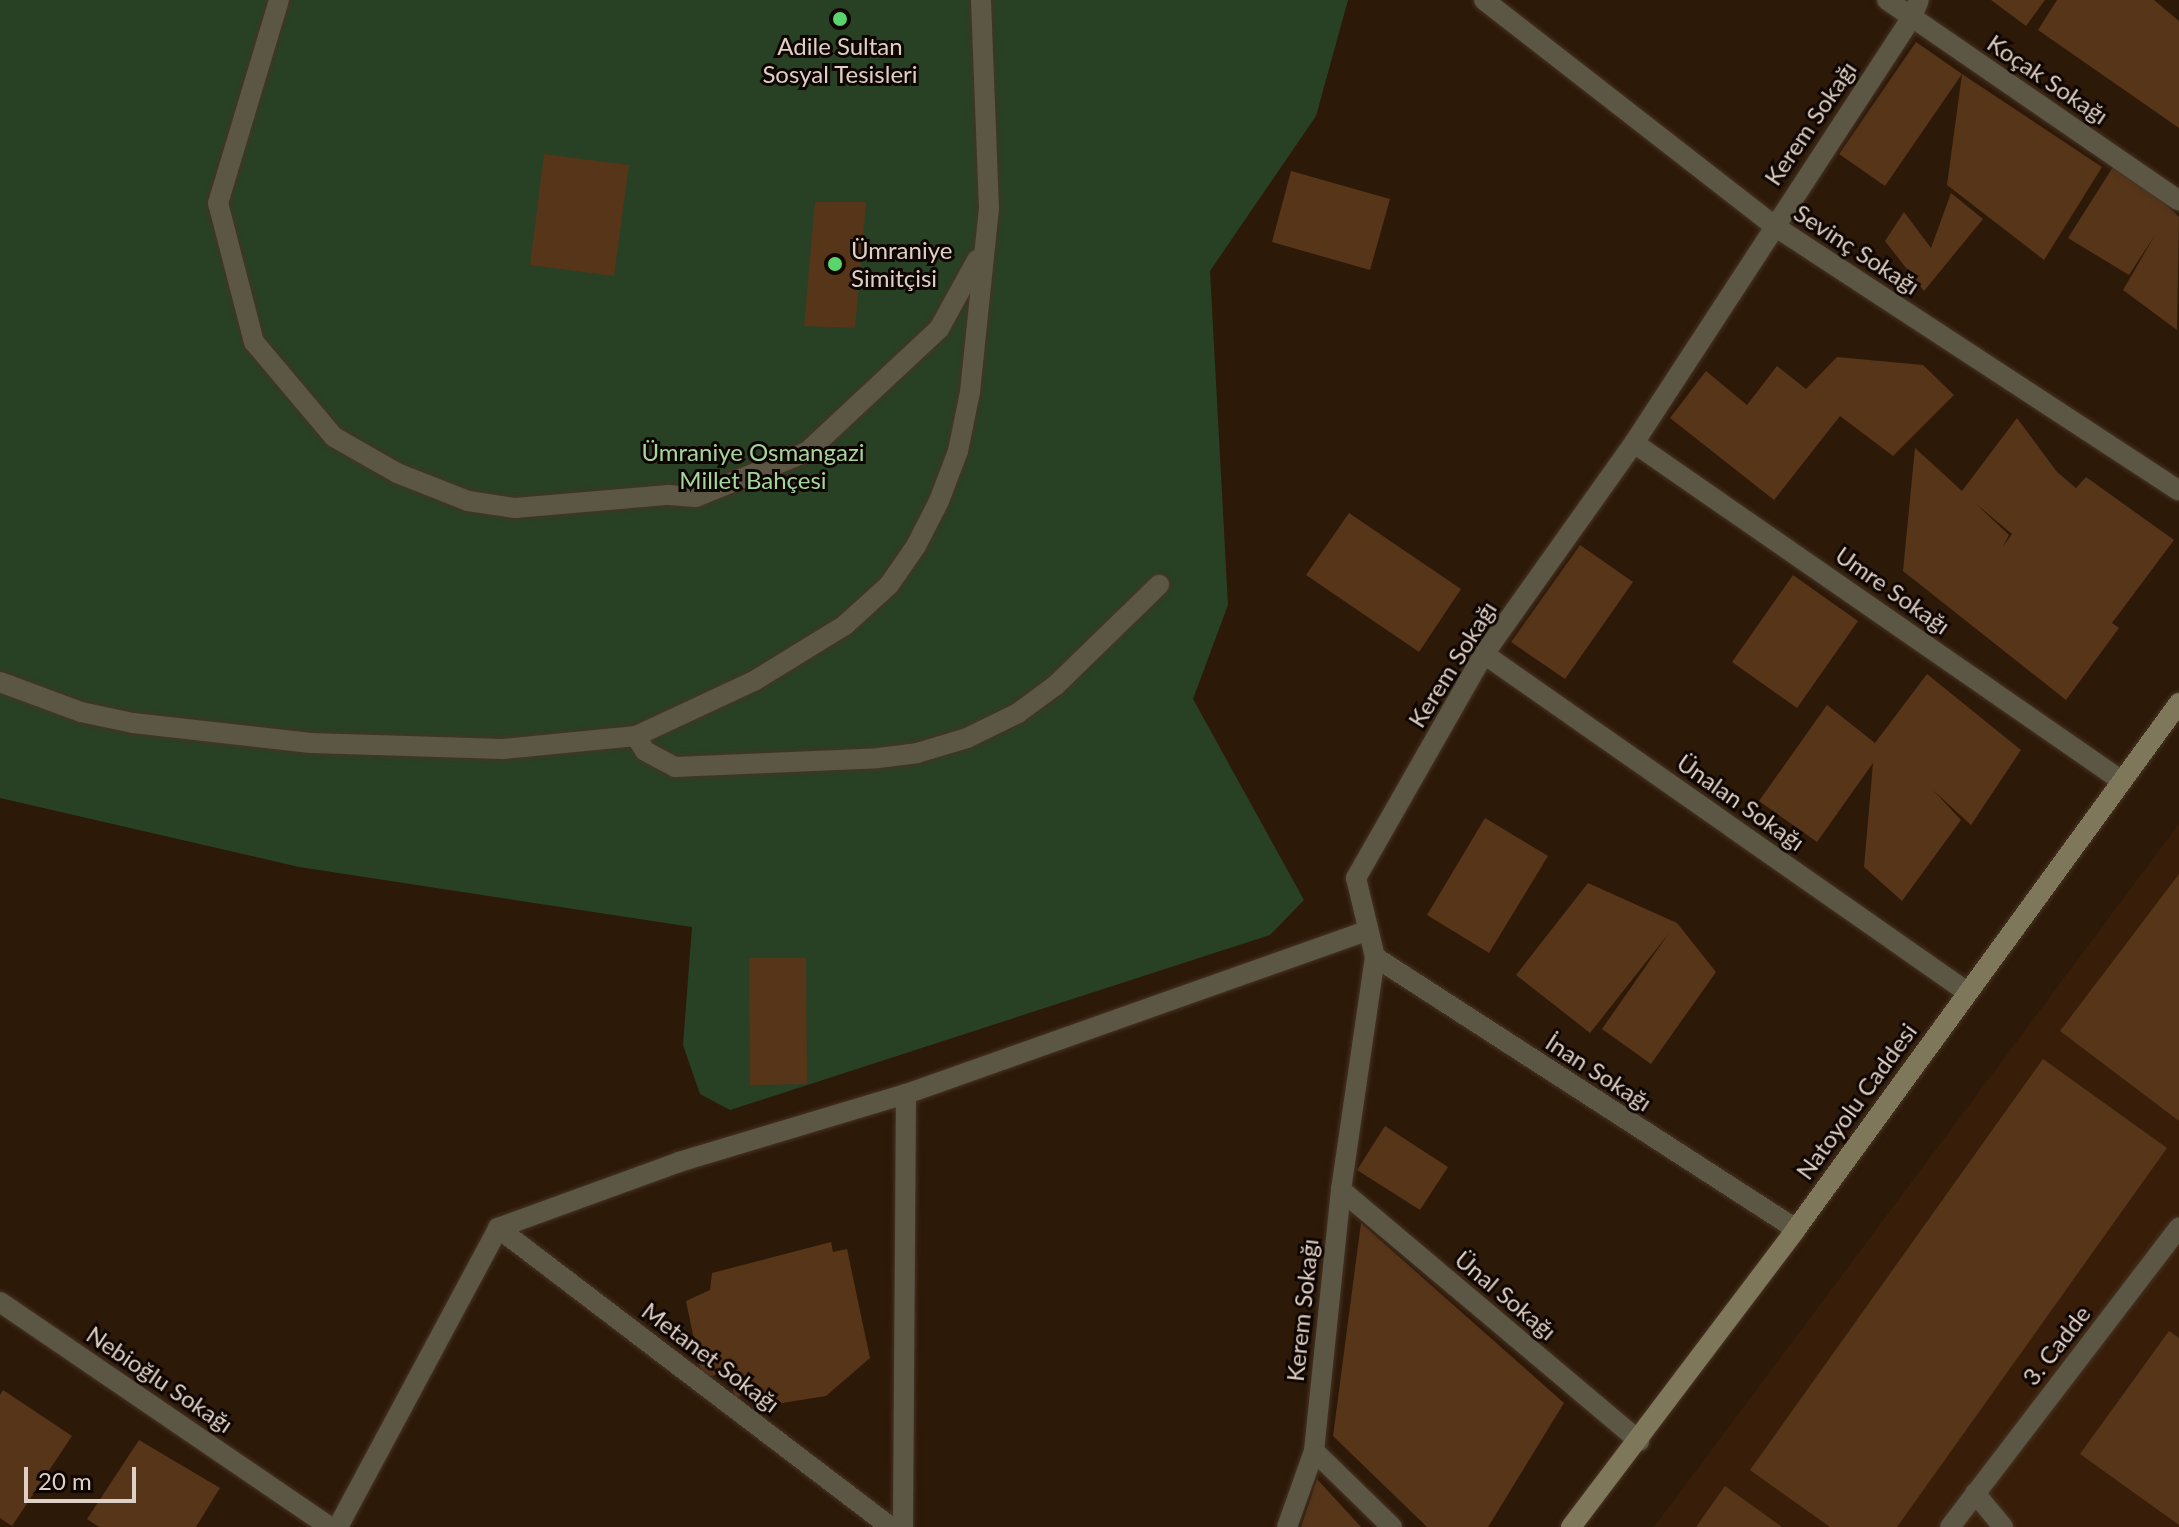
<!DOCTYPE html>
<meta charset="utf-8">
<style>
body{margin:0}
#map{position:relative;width:2179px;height:1527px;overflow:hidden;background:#2d1908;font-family:Lato,sans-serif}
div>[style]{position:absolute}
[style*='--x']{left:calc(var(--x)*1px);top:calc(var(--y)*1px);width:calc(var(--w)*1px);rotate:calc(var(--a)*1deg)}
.built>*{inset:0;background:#381e09}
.green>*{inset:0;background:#284125}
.building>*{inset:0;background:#573519}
.roads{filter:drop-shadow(0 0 2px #463323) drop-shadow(0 0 2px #463323)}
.lane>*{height:20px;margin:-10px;padding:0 10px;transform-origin:10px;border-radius:10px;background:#5c5745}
.street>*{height:20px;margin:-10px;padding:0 10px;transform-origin:10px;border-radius:10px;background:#5c5745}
.secondary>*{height:20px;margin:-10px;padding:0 10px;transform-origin:10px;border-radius:10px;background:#7f775a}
.dots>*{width:22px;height:22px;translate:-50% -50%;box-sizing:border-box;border:4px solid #0f0602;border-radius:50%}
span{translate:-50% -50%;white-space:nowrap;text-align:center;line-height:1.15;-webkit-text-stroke:6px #0f0602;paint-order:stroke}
.poi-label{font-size:24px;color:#ded0c6}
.left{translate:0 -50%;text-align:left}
.street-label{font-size:24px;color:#ded0c6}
.park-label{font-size:24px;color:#a4d69d}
.scale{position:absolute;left:24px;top:1467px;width:112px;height:36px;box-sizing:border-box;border:4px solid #ded0c6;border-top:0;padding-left:10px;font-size:24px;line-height:28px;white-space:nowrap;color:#ded0c6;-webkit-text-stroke:6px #0f0602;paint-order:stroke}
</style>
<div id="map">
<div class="built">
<div style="clip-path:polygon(2179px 824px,2179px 1527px,1654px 1527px)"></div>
</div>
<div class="green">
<div style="clip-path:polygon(0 0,1348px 0,1316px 116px,1210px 271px,1228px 605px,1193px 699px,1304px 900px,1270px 935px,730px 1110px,700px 1094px,683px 1045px,692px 927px,299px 867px,0 798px)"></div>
</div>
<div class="building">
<div style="clip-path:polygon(1991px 0,2045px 0,2026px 26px)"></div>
<div style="clip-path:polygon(2057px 0,2154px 0,2179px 21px,2179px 128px,2038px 30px)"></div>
<div style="clip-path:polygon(1916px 42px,1962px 74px,1885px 186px,1839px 154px)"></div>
<div style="clip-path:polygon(1962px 74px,2102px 167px,2044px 260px,1947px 185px)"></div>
<div style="clip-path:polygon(544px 154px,629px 165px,614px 276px,530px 265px)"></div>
<div style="clip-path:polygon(2118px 159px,2179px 217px,2177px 330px,2123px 290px,2155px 235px,2129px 275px,2068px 238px)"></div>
<div style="clip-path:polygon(1291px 171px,1390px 199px,1370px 270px,1272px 242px)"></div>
<div style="clip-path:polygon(1951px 193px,1983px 219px,1924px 291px,1885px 241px,1904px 212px,1931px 248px)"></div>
<div style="clip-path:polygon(815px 202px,866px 202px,855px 328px,804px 326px)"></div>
<div style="clip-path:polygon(1837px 357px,1923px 365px,1954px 395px,1893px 456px,1840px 416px,1774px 500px,1670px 418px,1706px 371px,1747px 405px,1777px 366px,1806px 389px)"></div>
<div style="clip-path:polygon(evenodd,2017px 418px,2057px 472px,2076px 488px,2086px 477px,2174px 540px,2112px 623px,2119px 628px,2066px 700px,1903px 571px,1915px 448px,1962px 491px,2017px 418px,1975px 503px,2012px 534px,2002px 548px,2009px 535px,1975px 503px)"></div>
<div style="clip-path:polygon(1349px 513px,1461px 589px,1419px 652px,1306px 575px)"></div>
<div style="clip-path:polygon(1580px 545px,1633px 582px,1565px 679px,1511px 642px)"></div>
<div style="clip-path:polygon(1793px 575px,1858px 621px,1797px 708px,1732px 662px)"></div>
<div style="clip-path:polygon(1927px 674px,2021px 750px,1971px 825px,1933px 790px,1961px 820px,1902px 901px,1864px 867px,1873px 763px,1817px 842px,1759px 801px,1827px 705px,1875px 743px)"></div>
<div style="clip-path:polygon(1485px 818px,1548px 856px,1489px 953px,1427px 915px)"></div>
<div style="clip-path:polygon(2179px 874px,2179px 1121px,2060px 1031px)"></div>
<div style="clip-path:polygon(1588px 883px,1677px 923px,1716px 972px,1651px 1064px,1602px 1029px,1669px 933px,1590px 1033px,1516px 975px)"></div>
<div style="clip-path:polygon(749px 958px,806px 958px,807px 1084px,750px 1085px)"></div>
<div style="clip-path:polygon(2043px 1059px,2167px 1148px,1897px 1527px,1830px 1527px,1750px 1470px)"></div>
<div style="clip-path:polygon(1385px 1126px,1448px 1167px,1420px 1210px,1357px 1170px)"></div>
<div style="clip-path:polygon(1361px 1223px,1564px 1403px,1488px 1527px,1427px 1527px,1333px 1436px)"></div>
<div style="clip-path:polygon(831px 1242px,833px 1252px,847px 1249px,870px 1358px,826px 1396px,757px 1407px,746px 1391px,735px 1400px,729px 1372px,702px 1378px,686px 1301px,710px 1290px,712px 1273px)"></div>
<div style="clip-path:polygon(2169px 1331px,2179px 1338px,2179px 1525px,2080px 1454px)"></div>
<div style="clip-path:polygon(3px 1390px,72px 1436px,12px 1526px,0 1518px,0 1395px)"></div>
<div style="clip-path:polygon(139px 1440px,220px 1488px,196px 1527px,99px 1527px,87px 1519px)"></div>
<div style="clip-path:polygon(1317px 1479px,1361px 1527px,1301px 1527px)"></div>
<div style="clip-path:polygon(1725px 1486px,1782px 1527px,1696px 1527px)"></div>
</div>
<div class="roads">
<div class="lane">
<div style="--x:279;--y:0;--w:212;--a:106.7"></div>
<div style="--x:218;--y:203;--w:144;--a:75.5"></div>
<div style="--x:254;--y:342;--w:124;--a:49.9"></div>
<div style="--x:334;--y:437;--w:73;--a:29.7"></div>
<div style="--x:397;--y:473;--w:76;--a:21.5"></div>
<div style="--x:468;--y:501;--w:48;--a:8.5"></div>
<div style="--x:515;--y:508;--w:154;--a:-4.9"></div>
<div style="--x:668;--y:495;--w:28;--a:4"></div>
<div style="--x:696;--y:497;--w:120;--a:-22.1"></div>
<div style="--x:807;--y:452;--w:180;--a:-43"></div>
<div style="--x:939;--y:329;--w:79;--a:-61.2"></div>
<div style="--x:0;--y:682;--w:86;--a:20.3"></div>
<div style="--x:81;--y:712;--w:53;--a:11.9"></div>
<div style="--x:133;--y:723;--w:179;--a:6.4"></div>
<div style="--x:311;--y:743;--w:192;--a:1.8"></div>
<div style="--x:503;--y:749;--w:134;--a:-5.6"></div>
<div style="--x:636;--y:736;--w:130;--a:-25"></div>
<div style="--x:754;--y:681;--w:107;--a:-31.6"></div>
<div style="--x:845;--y:625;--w:59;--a:-42.3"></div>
<div style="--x:889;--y:585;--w:47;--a:-55.3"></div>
<div style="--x:916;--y:546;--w:51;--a:-62.9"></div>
<div style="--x:939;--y:501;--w:53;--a:-69.2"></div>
<div style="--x:958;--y:451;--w:60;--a:-78.5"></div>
<div style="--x:970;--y:392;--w:184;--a:-84.1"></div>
<div style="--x:989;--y:209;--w:209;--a:-92.2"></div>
<div style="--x:636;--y:736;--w:17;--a:59"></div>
<div style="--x:645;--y:751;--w:34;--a:28"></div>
<div style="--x:675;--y:767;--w:203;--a:-2.5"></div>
<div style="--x:878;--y:758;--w:39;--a:-7"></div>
<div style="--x:917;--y:753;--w:52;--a:-16.7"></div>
<div style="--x:967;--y:738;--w:57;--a:-26.1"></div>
<div style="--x:1018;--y:713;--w:47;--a:-36.4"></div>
<div style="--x:1056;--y:685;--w:144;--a:-44.2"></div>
</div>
<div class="street">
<div style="--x:1484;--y:0;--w:366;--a:37.9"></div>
<div style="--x:1773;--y:225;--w:485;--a:33.2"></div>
<div style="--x:1887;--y:0;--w:354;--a:34.5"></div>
<div style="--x:1634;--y:443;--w:594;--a:34.71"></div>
<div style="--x:1484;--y:654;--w:590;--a:34.98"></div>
<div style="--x:1375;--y:957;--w:501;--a:32.87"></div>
<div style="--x:906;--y:1094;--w:490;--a:-19.5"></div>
<div style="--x:1341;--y:1190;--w:390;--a:40.1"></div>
<div style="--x:498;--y:1228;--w:494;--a:37.3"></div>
<div style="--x:0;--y:1302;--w:399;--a:34.3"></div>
<div style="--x:1975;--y:1493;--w:44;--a:50.5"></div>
<div style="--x:338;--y:1527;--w:339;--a:-61.8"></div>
<div style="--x:498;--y:1228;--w:193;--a:-20"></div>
<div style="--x:679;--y:1162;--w:237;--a:-16.7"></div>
<div style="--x:906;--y:1094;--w:433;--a:90.4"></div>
<div style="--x:1287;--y:1527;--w:81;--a:-70.4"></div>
<div style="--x:1392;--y:1527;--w:109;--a:-135.7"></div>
<div style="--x:1314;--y:1451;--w:262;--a:-84.1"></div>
<div style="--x:1341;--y:1190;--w:235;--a:-81.7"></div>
<div style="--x:1375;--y:957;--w:81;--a:-103.5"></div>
<div style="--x:1356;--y:878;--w:258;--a:-60.3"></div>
<div style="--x:1484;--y:654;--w:259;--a:-54.6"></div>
<div style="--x:1634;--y:443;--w:509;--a:-56.87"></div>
<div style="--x:1912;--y:17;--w:18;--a:-68"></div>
<div style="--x:1950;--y:1527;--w:377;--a:-52.6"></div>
</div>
<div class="secondary">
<div style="--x:1571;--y:1527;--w:373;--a:-52.9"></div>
<div style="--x:1796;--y:1229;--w:651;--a:-53.94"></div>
</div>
</div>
<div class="dots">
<div style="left:840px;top:19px;background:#5ad56e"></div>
<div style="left:835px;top:264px;background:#5ad56e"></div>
</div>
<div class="poi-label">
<span style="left:840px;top:60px">Adile Sultan<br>Sosyal Tesisleri</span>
<span class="left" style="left:851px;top:264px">Ümraniye<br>Simitçisi</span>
</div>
<div class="street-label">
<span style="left:2048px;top:79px;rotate:34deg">Koçak Sokağı</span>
<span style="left:1810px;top:123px;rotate:-56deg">Kerem Sokağı</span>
<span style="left:1857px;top:249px;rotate:33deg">Sevinç Sokağı</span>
<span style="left:1893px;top:590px;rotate:35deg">Umre Sokağı</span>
<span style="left:1452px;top:664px;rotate:-58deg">Kerem Sokağı</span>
<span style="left:1741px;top:802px;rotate:35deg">Ünalan Sokağı</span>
<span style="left:1599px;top:1072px;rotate:33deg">İnan Sokağı</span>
<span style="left:1856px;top:1101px;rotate:-54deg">Natoyolu Caddesi</span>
<span style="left:1506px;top:1295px;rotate:40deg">Ünal Sokağı</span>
<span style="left:1302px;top:1310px;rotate:-84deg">Kerem Sokağı</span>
<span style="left:2056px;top:1345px;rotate:-52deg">3. Cadde</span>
<span style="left:711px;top:1357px;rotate:37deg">Metanet Sokağı</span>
<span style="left:160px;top:1379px;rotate:34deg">Nebioğlu Sokağı</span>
</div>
<div class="park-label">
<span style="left:753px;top:466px">Ümraniye Osmangazi<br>Millet Bahçesi</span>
</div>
<div class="scale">20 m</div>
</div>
